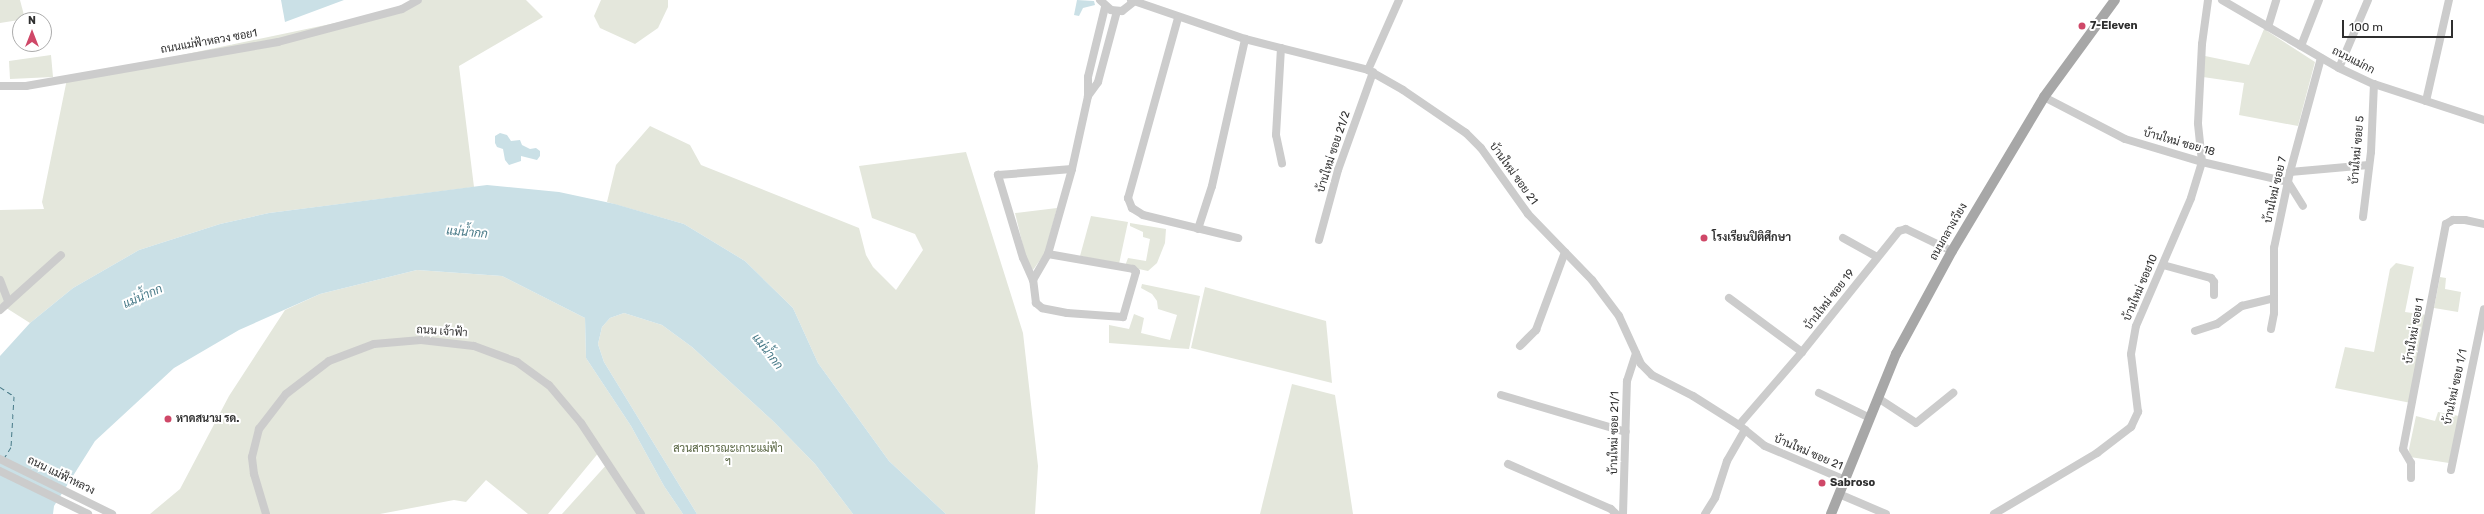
<!DOCTYPE html>
<meta charset="utf-8">
<style>
body{margin:0}
#map{position:relative;width:2484px;height:514px;overflow:hidden;background:#fff;font-family:Rubik,Sarabun,sans-serif}
div>[style]{position:absolute}
[style*='--x']{left:calc(var(--x)*1px);top:calc(var(--y)*1px);width:calc(var(--w)*1px);rotate:calc(var(--a)*1deg)}
.green>*{inset:0;background:#e4e7dc}
.water>*{inset:0;background:#cae0e6}
.ferry>*{height:1px;margin-top:-0.5px;transform-origin:0;background:repeating-linear-gradient(90deg,#477987 0 5px,transparent 0 9px)}
.minor>*{height:8px;margin:-4px;padding:0 4px;transform-origin:4px;border-radius:4px;background:#ccc}
.major>*{height:10px;margin:-5px;padding:0 5px;transform-origin:5px;border-radius:5px;background:#a7a7a7}
.dots>*{width:11px;height:11px;translate:-50% -50%;box-sizing:border-box;border:2px solid #fff;border-radius:50%}
span{translate:-50% -50%;white-space:nowrap;text-align:center;line-height:1.15;-webkit-text-stroke:4px #fff;paint-order:stroke}
.poi-label{font-size:11px;color:#2f2f2f;font-weight:700}
.left{translate:0 -50%;text-align:left}
.street-label{font-size:11px;color:#2f2f2f}
.park-label{font-size:11px;color:#586542}
.water-label{font-size:12px;color:#477987;font-style:italic}
.north{position:absolute;left:12px;top:12px;width:40px;height:40px;box-sizing:border-box;background:#fff;border:1px solid #acacac;border-radius:50%;rotate:0deg;font-size:11px;font-weight:700;line-height:16px;text-align:center;color:#2f2f2f}
.north::after{content:'';display:block;margin:auto;width:14px;height:18px;background:#cf4868;clip-path:polygon(50% 0,100% 100%,50% 72%,0 100%)}
.scale{position:absolute;left:2342px;top:20px;width:111px;height:18px;box-sizing:border-box;border:2px solid #2f2f2f;border-top:0;padding-left:5px;font-size:12px;line-height:14px;white-space:nowrap;color:#2f2f2f;-webkit-text-stroke:3px #fff;paint-order:stroke}
</style>
<div id="map">
<div class="green">
<div style="clip-path:polygon(0 0,20px 0,25px 19px,0 23px)"></div>
<div style="clip-path:polygon(418px 0,526px 0,543px 17px,459px 66px,474px 187px,269px 213px,220px 224px,139px 250px,73px 288px,30px 323px,0 304px,0 210px,44px 209px,42px 202px,67px 79px,402px 9px)"></div>
<div style="clip-path:polygon(601px 0,668px 0,668px 7px,658px 28px,635px 44px,600px 28px,594px 16px)"></div>
<div style="clip-path:polygon(2264px 29px,2315px 62px,2298px 126px,2239px 115px,2244px 83px,2203px 77px,2205px 56px,2249px 65px)"></div>
<div style="clip-path:polygon(51px 55px,53px 77px,10px 79px,9px 61px)"></div>
<div style="clip-path:polygon(650px 126px,690px 145px,701px 165px,859px 228px,866px 255px,873px 267px,896px 290px,923px 250px,915px 234px,872px 218px,859px 166px,966px 152px,1023px 333px,1038px 466px,1035px 514px,946px 514px,889px 461px,818px 363px,793px 308px,745px 261px,684px 224px,607px 202px,616px 165px)"></div>
<div style="clip-path:polygon(1057px 208px,1045px 253px,1033px 270px,1026px 258px,1015px 213px)"></div>
<div style="clip-path:polygon(1091px 216px,1128px 222px,1119px 264px,1080px 256px)"></div>
<div style="clip-path:polygon(1130px 223px,1166px 229px,1165px 243px,1157px 263px,1148px 271px,1125px 266px,1128px 258px,1146px 261px,1150px 239px,1143px 237px,1143px 232px,1130px 226px)"></div>
<div style="clip-path:polygon(2396px 263px,2414px 267px,2405px 312px,2427px 315px,2411px 403px,2335px 388px,2345px 347px,2374px 352px,2390px 269px)"></div>
<div style="clip-path:polygon(417px 270px,502px 276px,585px 318px,586px 358px,631px 426px,664px 486px,683px 514px,562px 514px,608px 463px,600px 451px,548px 514px,528px 514px,486px 480px,466px 502px,454px 500px,380px 514px,150px 514px,180px 489px,229px 396px,285px 310px,320px 294px)"></div>
<div style="clip-path:polygon(2440px 277px,2446px 278px,2445px 289px,2461px 292px,2458px 312px,2434px 308px)"></div>
<div style="clip-path:polygon(1142px 284px,1200px 296px,1189px 349px,1109px 343px,1109px 325px,1129px 329px,1134px 314px,1144px 318px,1141px 333px,1170px 340px,1177px 315px,1158px 309px,1157px 301px,1152px 294px,1141px 288px)"></div>
<div style="clip-path:polygon(1205px 287px,1326px 321px,1332px 383px,1191px 348px)"></div>
<div style="clip-path:polygon(624px 313px,662px 325px,692px 347px,774px 422px,815px 464px,853px 514px,697px 514px,604px 362px,598px 344px,602px 327px,610px 318px)"></div>
<div style="clip-path:polygon(1292px 384px,1335px 395px,1353px 514px,1260px 514px)"></div>
<div style="clip-path:polygon(2438px 412px,2459px 416px,2449px 463px,2410px 457px,2409px 449px,2416px 416px,2435px 421px)"></div>
</div>
<div class="water">
<div style="clip-path:polygon(281px 0,344px 0,285px 22px)"></div>
<div style="clip-path:polygon(1077px 0,1094px 1px,1095px 5px,1083px 8px,1079px 16px,1074px 15px)"></div>
<div style="clip-path:polygon(500px 133px,507px 135px,511px 141px,520px 140px,522px 145px,530px 149px,536px 148px,540px 151px,540px 156px,537px 160px,521px 156px,521px 161px,509px 165px,505px 160px,503px 149px,497px 147px,495px 143px,495px 136px)"></div>
<div style="clip-path:polygon(487px 185px,559px 192px,615px 204px,684px 224px,745px 261px,793px 308px,818px 363px,889px 461px,946px 514px,853px 514px,815px 464px,774px 422px,692px 347px,662px 325px,624px 313px,610px 318px,602px 327px,598px 344px,604px 362px,697px 514px,683px 514px,664px 486px,631px 426px,586px 358px,585px 318px,502px 276px,417px 270px,320px 294px,239px 330px,174px 368px,95px 441px,54px 506px,53px 514px,0 514px,0 356px,30px 323px,73px 288px,139px 250px,220px 224px,269px 213px)"></div>
</div>
<div class="ferry">
<div style="--x:0;--y:387;--w:17;--a:33"></div>
<div style="--x:14;--y:396;--w:51;--a:93.4"></div>
<div style="--x:11;--y:447;--w:13;--a:122"></div>
</div>
<div class="minor">
<div style="--x:1100;--y:0;--w:15;--a:42"></div>
<div style="--x:1111;--y:10;--w:11;--a:5"></div>
<div style="--x:1122;--y:11;--w:16;--a:-38"></div>
<div style="--x:1131;--y:0;--w:120;--a:18.9"></div>
<div style="--x:1245;--y:39;--w:127;--a:14.1"></div>
<div style="--x:1368;--y:70;--w:40;--a:29.7"></div>
<div style="--x:1403;--y:90;--w:76;--a:34.3"></div>
<div style="--x:1466;--y:133;--w:21;--a:45"></div>
<div style="--x:1481;--y:148;--w:81;--a:54.5"></div>
<div style="--x:1528;--y:214;--w:92;--a:45.9"></div>
<div style="--x:1592;--y:280;--w:45;--a:53.1"></div>
<div style="--x:1619;--y:316;--w:53;--a:65.4"></div>
<div style="--x:1641;--y:364;--w:16;--a:45"></div>
<div style="--x:1652;--y:375;--w:46;--a:27.1"></div>
<div style="--x:1693;--y:396;--w:54;--a:32.2"></div>
<div style="--x:1739;--y:425;--w:33;--a:39"></div>
<div style="--x:1765;--y:446;--w:87;--a:23"></div>
<div style="--x:2222;--y:0;--w:135;--a:30.2"></div>
<div style="--x:2339;--y:68;--w:38;--a:25"></div>
<div style="--x:2374;--y:84;--w:116;--a:18.1"></div>
<div style="--x:1178;--y:18;--w:187;--a:105.5"></div>
<div style="--x:1128;--y:198;--w:11;--a:68"></div>
<div style="--x:1132;--y:208;--w:13;--a:32"></div>
<div style="--x:1143;--y:215;--w:98;--a:13.6"></div>
<div style="--x:2268;--y:27;--w:28;--a:-73"></div>
<div style="--x:2301;--y:46;--w:49;--a:-68.6"></div>
<div style="--x:1281;--y:48;--w:87;--a:93.3"></div>
<div style="--x:1276;--y:135;--w:29;--a:78"></div>
<div style="--x:2339;--y:68;--w:74;--a:-66.9"></div>
<div style="--x:1368;--y:70;--w:77;--a:-66.1"></div>
<div style="--x:0;--y:86;--w:26;--a:0"></div>
<div style="--x:26;--y:86;--w:256;--a:-9.9"></div>
<div style="--x:278;--y:42;--w:128;--a:-14.9"></div>
<div style="--x:402;--y:9;--w:18;--a:-29"></div>
<div style="--x:1088;--y:96;--w:17;--a:-54"></div>
<div style="--x:1098;--y:82;--w:73;--a:-75"></div>
<div style="--x:2044;--y:97;--w:91;--a:27.4"></div>
<div style="--x:2125;--y:139;--w:80;--a:16.6"></div>
<div style="--x:2202;--y:162;--w:88;--a:13.1"></div>
<div style="--x:2288;--y:182;--w:28;--a:58"></div>
<div style="--x:2426;--y:101;--w:104;--a:-77.2"></div>
<div style="--x:2290;--y:172;--w:79;--a:-5.1"></div>
<div style="--x:2363;--y:217;--w:65;--a:-83"></div>
<div style="--x:2371;--y:152;--w:68;--a:-87.5"></div>
<div style="--x:1198;--y:229;--w:45;--a:-72"></div>
<div style="--x:1212;--y:186;--w:151;--a:-77.3"></div>
<div style="--x:1843;--y:238;--w:39;--a:29"></div>
<div style="--x:1319;--y:240;--w:73;--a:-74.8"></div>
<div style="--x:1338;--y:170;--w:104;--a:-70.3"></div>
<div style="--x:1048;--y:254;--w:86;--a:10"></div>
<div style="--x:1133;--y:269;--w:4;--a:45"></div>
<div style="--x:1136;--y:272;--w:47;--a:106.1"></div>
<div style="--x:1123;--y:317;--w:56;--a:-175.9"></div>
<div style="--x:1067;--y:313;--w:25;--a:-169"></div>
<div style="--x:1042;--y:308;--w:8;--a:-140"></div>
<div style="--x:1036;--y:303;--w:23;--a:-97"></div>
<div style="--x:1033;--y:280;--w:24;--a:-114"></div>
<div style="--x:1023;--y:258;--w:87;--a:-106.8"></div>
<div style="--x:998;--y:175;--w:74;--a:-4.6"></div>
<div style="--x:2163;--y:265;--w:50;--a:15.2"></div>
<div style="--x:2211;--y:278;--w:5;--a:53"></div>
<div style="--x:2214;--y:282;--w:13;--a:90"></div>
<div style="--x:0;--y:280;--w:22;--a:69"></div>
<div style="--x:1033;--y:280;--w:30;--a:-60"></div>
<div style="--x:1048;--y:254;--w:88;--a:-74.2"></div>
<div style="--x:1072;--y:169;--w:75;--a:-77.6"></div>
<div style="--x:1088;--y:96;--w:19;--a:-90"></div>
<div style="--x:1088;--y:77;--w:72;--a:-76.3"></div>
<div style="--x:1729;--y:298;--w:91;--a:36.5"></div>
<div style="--x:0;--y:310;--w:82;--a:-42"></div>
<div style="--x:2271;--y:329;--w:16;--a:-79"></div>
<div style="--x:2274;--y:313;--w:65;--a:-90"></div>
<div style="--x:2274;--y:248;--w:78;--a:-78.1"></div>
<div style="--x:2290;--y:172;--w:118;--a:-74.8"></div>
<div style="--x:2195;--y:331;--w:23;--a:-18"></div>
<div style="--x:2217;--y:324;--w:31;--a:-36"></div>
<div style="--x:2242;--y:306;--w:33;--a:-14"></div>
<div style="--x:1520;--y:346;--w:23;--a:-45"></div>
<div style="--x:1536;--y:330;--w:83;--a:-69.6"></div>
<div style="--x:1819;--y:393;--w:57;--a:26.1"></div>
<div style="--x:1501;--y:395;--w:130;--a:16.5"></div>
<div style="--x:1878;--y:398;--w:45;--a:33.3"></div>
<div style="--x:1916;--y:423;--w:48;--a:-39"></div>
<div style="--x:1739;--y:425;--w:96;--a:-49.2"></div>
<div style="--x:1802;--y:352;--w:155;--a:-51.3"></div>
<div style="--x:1899;--y:231;--w:7;--a:-16"></div>
<div style="--x:1906;--y:229;--w:51;--a:25.6"></div>
<div style="--x:0;--y:459;--w:125;--a:26.2"></div>
<div style="--x:1508;--y:464;--w:112;--a:23.6"></div>
<div style="--x:1611;--y:509;--w:7;--a:45"></div>
<div style="--x:2451;--y:470;--w:164;--a:-78.4"></div>
<div style="--x:0;--y:471;--w:98;--a:26"></div>
<div style="--x:2411;--y:478;--w:15;--a:-90"></div>
<div style="--x:2411;--y:463;--w:16;--a:-120"></div>
<div style="--x:2403;--y:449;--w:229;--a:-79.2"></div>
<div style="--x:2446;--y:224;--w:8;--a:-30"></div>
<div style="--x:2453;--y:220;--w:12;--a:0"></div>
<div style="--x:2465;--y:220;--w:19;--a:12"></div>
<div style="--x:1839;--y:494;--w:51;--a:23.1"></div>
<div style="--x:266;--y:514;--w:42;--a:-106.7"></div>
<div style="--x:254;--y:474;--w:17;--a:-97"></div>
<div style="--x:252;--y:457;--w:29;--a:-76"></div>
<div style="--x:259;--y:429;--w:44;--a:-52.4"></div>
<div style="--x:286;--y:394;--w:54;--a:-37.5"></div>
<div style="--x:329;--y:361;--w:48;--a:-20.7"></div>
<div style="--x:374;--y:344;--w:47;--a:-4.9"></div>
<div style="--x:421;--y:340;--w:53;--a:6.5"></div>
<div style="--x:474;--y:346;--w:46;--a:20.4"></div>
<div style="--x:517;--y:362;--w:39;--a:36"></div>
<div style="--x:549;--y:385;--w:50;--a:49.9"></div>
<div style="--x:581;--y:423;--w:109;--a:56.6"></div>
<div style="--x:1623;--y:514;--w:133;--a:-88.3"></div>
<div style="--x:1627;--y:381;--w:29;--a:-72"></div>
<div style="--x:1705;--y:514;--w:19;--a:-58"></div>
<div style="--x:1715;--y:498;--w:39;--a:-72"></div>
<div style="--x:1727;--y:461;--w:36;--a:-60"></div>
<div style="--x:1994;--y:514;--w:120;--a:-30.6"></div>
<div style="--x:2097;--y:453;--w:43;--a:-37.4"></div>
<div style="--x:2131;--y:427;--w:17;--a:-65"></div>
<div style="--x:2138;--y:412;--w:58;--a:-96.9"></div>
<div style="--x:2131;--y:354;--w:28;--a:-80"></div>
<div style="--x:2136;--y:326;--w:139;--a:-66.7"></div>
<div style="--x:2191;--y:198;--w:38;--a:-73"></div>
<div style="--x:2202;--y:162;--w:39;--a:-96"></div>
<div style="--x:2198;--y:123;--w:79;--a:-87.1"></div>
<div style="--x:2202;--y:44;--w:44;--a:-82.2"></div>
</div>
<div class="major">
<div style="--x:1831;--y:514;--w:173;--a:-67.9"></div>
<div style="--x:1896;--y:354;--w:117;--a:-61.5"></div>
<div style="--x:1952;--y:251;--w:179;--a:-59.1"></div>
<div style="--x:2044;--y:97;--w:120;--a:-53.8"></div>
</div>
<div class="dots">
<div style="left:2082px;top:26px;background:#cf4868"></div>
<div style="left:1704px;top:238px;background:#cf4868"></div>
<div style="left:168px;top:419px;background:#cf4868"></div>
<div style="left:1822px;top:483px;background:#cf4868"></div>
</div>
<div class="poi-label">
<span class="left" style="left:2090px;top:26px">7-Eleven</span>
<span class="left" style="left:1712px;top:238px">โรงเรียนปิติศึกษา</span>
<span class="left" style="left:176px;top:419px">หาดสนาม รด.</span>
<span class="left" style="left:1830px;top:483px">Sabroso</span>
</div>
<div class="street-label">
<span style="left:209px;top:42px;rotate:-10deg">ถนนแม่ฟ้าหลวง ซอย1</span>
<span style="left:2353px;top:61px;rotate:27deg">ถนนแม่กก</span>
<span style="left:2179px;top:143px;rotate:16deg">บ้านใหม่ ซอย 18</span>
<span style="left:2358px;top:150px;rotate:-85deg">บ้านใหม่ ซอย 5</span>
<span style="left:1334px;top:152px;rotate:-72deg">บ้านใหม่ ซอย 21/2</span>
<span style="left:1513px;top:174px;rotate:54deg">บ้านใหม่ ซอย 21</span>
<span style="left:2276px;top:190px;rotate:-77deg">บ้านใหม่ ซอย 7</span>
<span style="left:1949px;top:232px;rotate:-60deg">ถนนกลางเวียง</span>
<span style="left:2141px;top:288px;rotate:-67deg">บ้านใหม่ ซอย10</span>
<span style="left:1830px;top:300px;rotate:-52deg">บ้านใหม่ ซอย 19</span>
<span style="left:2415px;top:331px;rotate:-80deg">บ้านใหม่ ซอย 1</span>
<span style="left:442px;top:332px;rotate:4deg">ถนน เจ้าฟ้า</span>
<span style="left:2456px;top:387px;rotate:-78deg">บ้านใหม่ ซอย 1/1</span>
<span style="left:1615px;top:433px;rotate:-89deg">บ้านใหม่ ซอย 21/1</span>
<span style="left:1808px;top:453px;rotate:23deg">บ้านใหม่ ซอย 21</span>
<span style="left:61px;top:476px;rotate:26deg">ถนน แม่ฟ้าหลวง</span>
</div>
<div class="park-label">
<span style="left:728px;top:456px">สวนสาธารณะเกาะแม่ฟ้า<br>ฯ</span>
</div>
<div class="water-label">
<span style="left:467px;top:233px;rotate:5deg">แม่น้ำกก</span>
<span style="left:143px;top:297px;rotate:-24deg">แม่น้ำกก</span>
<span style="left:767px;top:352px;rotate:52deg">แม่น้ำกก</span>
</div>
<div class="north">N</div>
<div class="scale">100 m</div>
</div>
